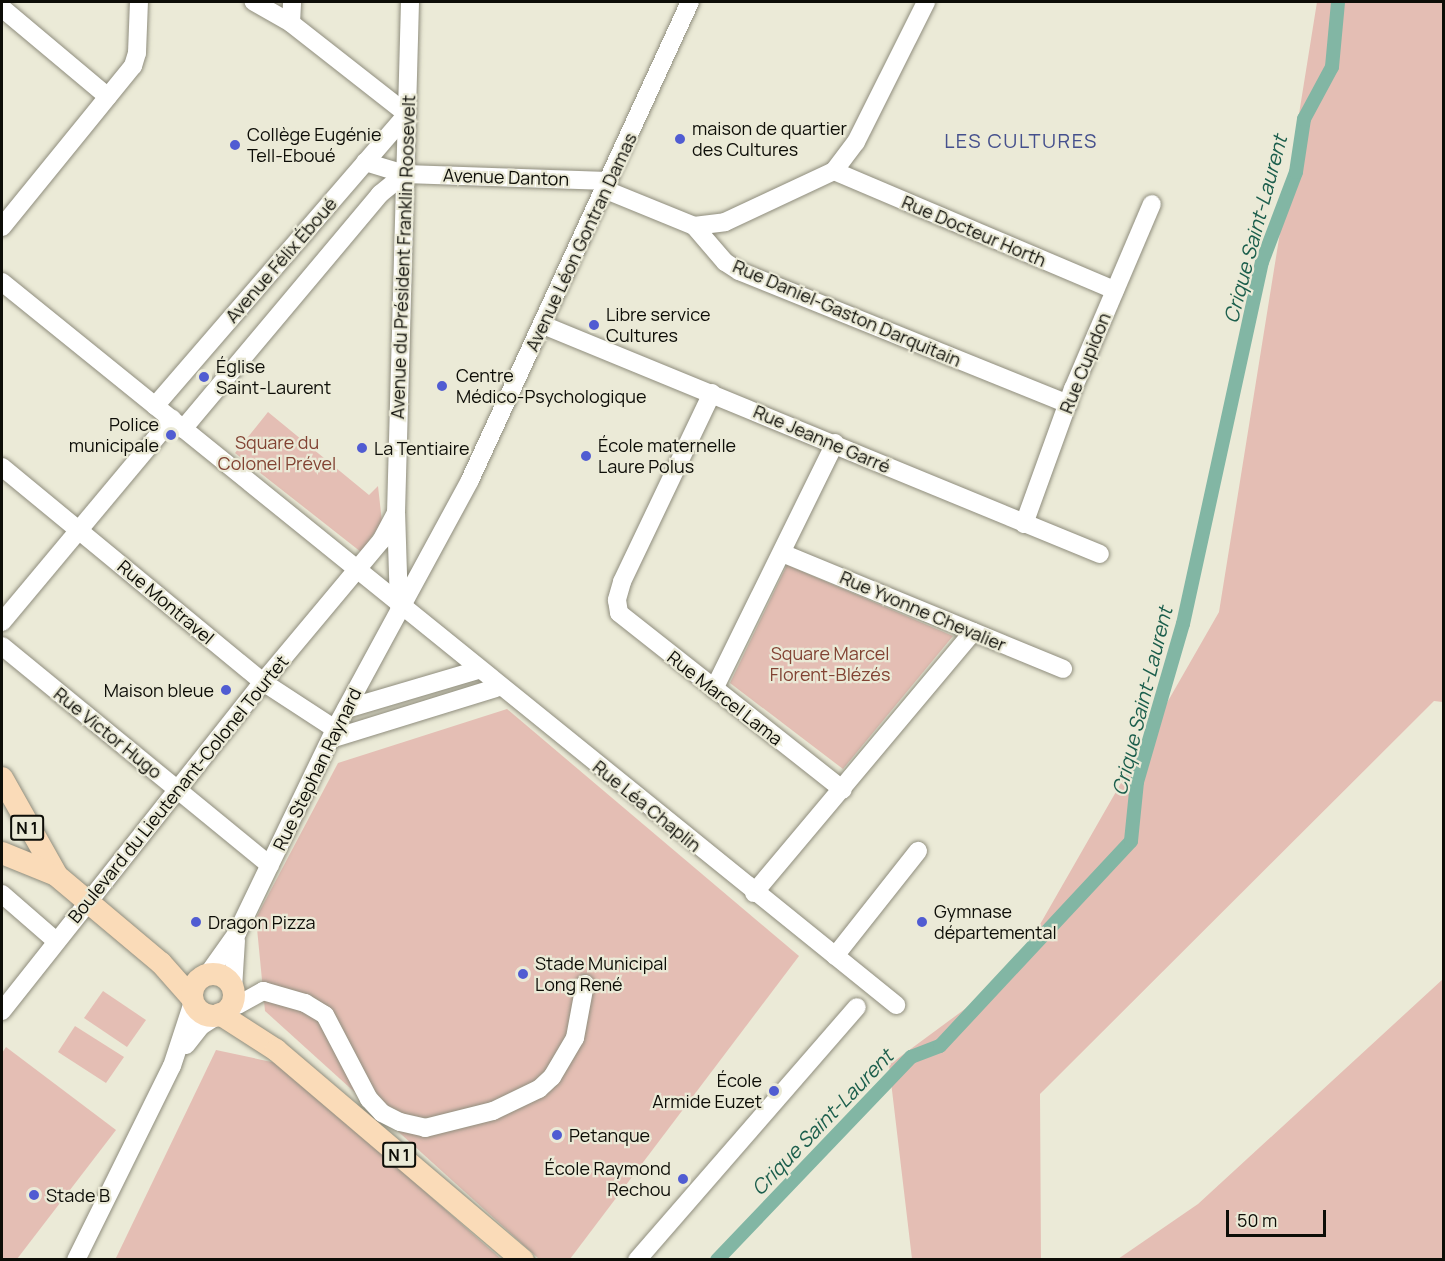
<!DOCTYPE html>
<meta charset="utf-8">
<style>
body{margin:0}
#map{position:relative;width:1445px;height:1261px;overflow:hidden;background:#ebead7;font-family:Manrope,sans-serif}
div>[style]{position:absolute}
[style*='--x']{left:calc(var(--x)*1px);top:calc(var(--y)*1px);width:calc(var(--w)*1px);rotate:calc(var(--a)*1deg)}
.green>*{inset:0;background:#e4beb4}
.canal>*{height:14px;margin:-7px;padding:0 7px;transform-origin:7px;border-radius:7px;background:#82b6a4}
.roads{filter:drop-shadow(0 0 2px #8f8d7d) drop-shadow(0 0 2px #8f8d7d)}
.minor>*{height:18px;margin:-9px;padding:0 9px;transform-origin:9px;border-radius:9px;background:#fff}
.major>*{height:22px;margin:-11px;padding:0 11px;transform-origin:11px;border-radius:11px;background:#fadbb8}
.major>.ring{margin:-11px;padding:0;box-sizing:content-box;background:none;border:22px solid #fadbb8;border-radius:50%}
.dots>*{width:16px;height:16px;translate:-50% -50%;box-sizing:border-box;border:3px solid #ebead7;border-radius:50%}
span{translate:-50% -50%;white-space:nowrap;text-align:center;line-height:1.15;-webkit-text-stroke:4.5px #ebead7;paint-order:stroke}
.shield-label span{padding:2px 4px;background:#ebead7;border:2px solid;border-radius:4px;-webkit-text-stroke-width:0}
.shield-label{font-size:16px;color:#0d0d07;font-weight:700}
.poi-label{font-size:18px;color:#0d0d07}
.left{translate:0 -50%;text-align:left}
.right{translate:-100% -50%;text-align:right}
.street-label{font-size:18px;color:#0d0d07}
.park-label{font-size:18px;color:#824333}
.neighbourhood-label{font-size:20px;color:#45508d;letter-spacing:1.5px}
.water-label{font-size:20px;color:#1b5e4c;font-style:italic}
.frame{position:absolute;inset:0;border:3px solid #0d0d07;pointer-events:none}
.scale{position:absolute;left:1226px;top:1210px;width:100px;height:27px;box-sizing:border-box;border:3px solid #0d0d07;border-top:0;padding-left:8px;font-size:18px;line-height:21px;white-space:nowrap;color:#0d0d07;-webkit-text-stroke:4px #ebead7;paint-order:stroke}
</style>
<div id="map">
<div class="green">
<div style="clip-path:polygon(1317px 2px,1443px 2px,1443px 702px,1434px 701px,1040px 1094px,1041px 1259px,912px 1259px,889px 1065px,1011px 975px,1219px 612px)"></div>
<div style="clip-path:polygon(268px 412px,369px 495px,378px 486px,382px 522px,361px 552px,235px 453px)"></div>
<div style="clip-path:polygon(787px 565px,953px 636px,843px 769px,730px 683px)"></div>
<div style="clip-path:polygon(507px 709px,799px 956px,570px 1259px,539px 1259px,265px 1011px,256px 918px,338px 763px)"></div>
<div style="clip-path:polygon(1443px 979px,1443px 1259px,1118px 1259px,1198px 1204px)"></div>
<div style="clip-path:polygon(103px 991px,146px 1020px,127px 1047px,84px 1018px)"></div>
<div style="clip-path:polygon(75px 1026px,124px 1057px,106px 1083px,58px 1052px)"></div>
<div style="clip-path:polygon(6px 1047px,116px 1130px,17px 1259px,2px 1259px,2px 1053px)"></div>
<div style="clip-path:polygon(216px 1050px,281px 1064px,501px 1259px,115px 1260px)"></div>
</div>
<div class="canal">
<div style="--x:717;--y:1260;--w:281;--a:-46.3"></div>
<div style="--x:911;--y:1057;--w:31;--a:-21"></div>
<div style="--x:940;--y:1046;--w:280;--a:-47"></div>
<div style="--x:1131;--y:841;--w:59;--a:-84.2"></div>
<div style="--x:1137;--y:782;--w:165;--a:-73.8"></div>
<div style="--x:1183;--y:624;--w:371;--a:-77.7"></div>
<div style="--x:1262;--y:262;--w:96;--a:-69.3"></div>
<div style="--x:1296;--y:172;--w:54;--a:-81.4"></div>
<div style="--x:1304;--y:119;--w:59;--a:-61.7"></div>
<div style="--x:1332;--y:67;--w:65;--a:-84.7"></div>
</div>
<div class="roads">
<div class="minor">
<div style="--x:2;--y:8;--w:138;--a:40"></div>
<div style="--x:291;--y:23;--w:21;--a:-87"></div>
<div style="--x:365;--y:162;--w:42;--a:16.7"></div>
<div style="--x:405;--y:174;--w:203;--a:2"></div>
<div style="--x:834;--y:171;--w:305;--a:23"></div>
<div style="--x:606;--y:190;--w:95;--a:22.2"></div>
<div style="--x:694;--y:226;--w:48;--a:49.3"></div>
<div style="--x:725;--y:262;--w:17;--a:33"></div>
<div style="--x:739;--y:271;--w:355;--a:22"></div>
<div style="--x:694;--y:226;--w:31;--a:-7"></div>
<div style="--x:725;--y:222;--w:120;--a:-25.1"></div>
<div style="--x:834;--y:171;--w:36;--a:-53"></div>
<div style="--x:856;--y:142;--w:157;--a:-63.4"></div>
<div style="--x:2;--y:227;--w:208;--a:-50.9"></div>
<div style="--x:133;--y:66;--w:14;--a:-73"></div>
<div style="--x:137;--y:53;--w:51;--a:-87.8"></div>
<div style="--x:2;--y:282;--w:1150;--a:38.96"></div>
<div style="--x:543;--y:325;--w:602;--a:22.35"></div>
<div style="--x:712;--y:393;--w:209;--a:115.5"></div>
<div style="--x:622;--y:582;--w:19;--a:106"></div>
<div style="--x:617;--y:600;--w:13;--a:81"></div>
<div style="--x:619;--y:613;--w:285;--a:38.3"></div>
<div style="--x:155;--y:406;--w:386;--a:-49.2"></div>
<div style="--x:407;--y:114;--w:147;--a:-141.9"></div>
<div style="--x:291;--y:23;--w:43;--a:-150.4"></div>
<div style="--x:183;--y:429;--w:307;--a:-50"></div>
<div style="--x:380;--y:194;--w:32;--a:-39"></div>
<div style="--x:2;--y:467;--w:338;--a:39.5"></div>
<div style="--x:263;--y:682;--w:86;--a:33.1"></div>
<div style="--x:1024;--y:524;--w:144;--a:-70.1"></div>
<div style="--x:1073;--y:389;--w:201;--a:-66.9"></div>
<div style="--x:782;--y:553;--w:304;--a:22.4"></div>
<div style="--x:399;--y:606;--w:93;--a:-91.8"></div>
<div style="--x:396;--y:513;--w:511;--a:-88.43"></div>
<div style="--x:2;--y:622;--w:265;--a:-50.1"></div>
<div style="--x:2;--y:646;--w:346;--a:39.3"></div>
<div style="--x:714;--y:689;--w:274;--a:-63.8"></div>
<div style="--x:346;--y:709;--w:138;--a:-16.5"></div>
<div style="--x:331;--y:739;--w:176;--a:-17.2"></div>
<div style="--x:754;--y:893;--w:341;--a:-50"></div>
<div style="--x:2;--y:894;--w:72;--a:41"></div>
<div style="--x:835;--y:956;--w:134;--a:-51.7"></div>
<div style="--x:208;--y:974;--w:50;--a:-54.7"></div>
<div style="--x:237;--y:933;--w:226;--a:-64.3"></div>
<div style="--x:335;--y:729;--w:283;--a:-61.5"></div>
<div style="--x:470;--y:480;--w:526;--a:-65.29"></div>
<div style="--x:233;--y:989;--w:49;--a:-86.5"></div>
<div style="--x:238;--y:1005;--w:29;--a:-29"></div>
<div style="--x:263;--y:991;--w:44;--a:15.9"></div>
<div style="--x:305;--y:1003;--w:23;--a:31"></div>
<div style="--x:325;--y:1015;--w:95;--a:62.4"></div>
<div style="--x:369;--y:1099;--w:19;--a:47"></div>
<div style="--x:382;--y:1113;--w:20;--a:27"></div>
<div style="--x:400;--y:1122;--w:26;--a:13"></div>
<div style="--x:425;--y:1128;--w:70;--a:-14"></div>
<div style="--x:493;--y:1111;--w:51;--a:-25.6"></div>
<div style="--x:539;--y:1089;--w:18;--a:-43"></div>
<div style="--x:552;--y:1077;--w:45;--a:-59.5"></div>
<div style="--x:575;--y:1038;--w:55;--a:-79.5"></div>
<div style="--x:2;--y:1011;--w:420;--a:-51.6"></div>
<div style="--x:263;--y:682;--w:184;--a:-50.1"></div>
<div style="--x:381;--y:541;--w:32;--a:-62"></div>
<div style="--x:186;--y:1045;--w:24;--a:-52"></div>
<div style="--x:201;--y:1026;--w:20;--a:-33"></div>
<div style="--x:76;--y:1260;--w:216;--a:-63.7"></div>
<div style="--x:172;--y:1066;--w:67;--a:-71.8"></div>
<div style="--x:637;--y:1260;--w:335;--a:-49"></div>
</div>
<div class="major">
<div style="--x:2;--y:778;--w:110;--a:60.6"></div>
<div style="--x:2;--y:853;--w:58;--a:22.2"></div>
<div style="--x:56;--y:875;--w:137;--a:40"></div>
<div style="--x:161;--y:963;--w:47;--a:48.5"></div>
<div class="ring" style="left:192px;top:974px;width:20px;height:20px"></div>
<div style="--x:220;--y:1014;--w:67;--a:32.7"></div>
<div style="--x:276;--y:1050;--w:324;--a:40.4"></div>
</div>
</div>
<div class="dots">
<div style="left:680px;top:139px;background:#505cd2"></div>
<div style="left:235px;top:145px;background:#505cd2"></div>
<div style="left:594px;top:325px;background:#505cd2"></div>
<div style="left:204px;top:377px;background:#505cd2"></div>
<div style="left:442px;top:386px;background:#505cd2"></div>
<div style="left:171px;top:435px;background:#505cd2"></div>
<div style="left:362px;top:448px;background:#505cd2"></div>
<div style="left:586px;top:456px;background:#505cd2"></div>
<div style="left:226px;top:690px;background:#505cd2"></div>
<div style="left:196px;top:922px;background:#505cd2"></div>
<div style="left:922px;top:922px;background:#505cd2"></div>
<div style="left:523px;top:974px;background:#505cd2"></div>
<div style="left:774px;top:1091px;background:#505cd2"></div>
<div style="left:557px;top:1135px;background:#505cd2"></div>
<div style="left:683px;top:1179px;background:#505cd2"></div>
<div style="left:34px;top:1195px;background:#505cd2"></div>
</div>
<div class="shield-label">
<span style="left:27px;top:828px">N 1</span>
<span style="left:399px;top:1155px">N 1</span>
</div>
<div class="poi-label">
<span class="left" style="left:692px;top:139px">maison de quartier<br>des Cultures</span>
<span class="left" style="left:247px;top:145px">Collège Eugénie<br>Tell-Eboué</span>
<span class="left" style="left:606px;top:325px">Libre service<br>Cultures</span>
<span class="left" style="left:216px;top:377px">Église<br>Saint-Laurent</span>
<span class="left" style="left:456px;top:386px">Centre<br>Médico-Psychologique</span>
<span class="right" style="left:159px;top:435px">Police<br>municipale</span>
<span class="left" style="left:598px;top:456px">École maternelle<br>Laure Polus</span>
<span class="left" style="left:374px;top:448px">La Tentiaire</span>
<span class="right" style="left:214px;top:690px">Maison bleue</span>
<span class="left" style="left:934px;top:922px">Gymnase<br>départemental</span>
<span class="left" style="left:208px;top:922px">Dragon Pizza</span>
<span class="left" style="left:535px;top:974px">Stade Municipal<br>Long René</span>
<span class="right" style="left:762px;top:1091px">École<br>Armide Euzet</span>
<span class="left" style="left:569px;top:1135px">Petanque</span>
<span class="right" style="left:671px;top:1179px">École Raymond<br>Rechou</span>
<span class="left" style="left:46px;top:1195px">Stade B</span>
</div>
<div class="street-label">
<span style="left:506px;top:177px;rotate:2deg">Avenue Danton</span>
<span style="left:974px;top:231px;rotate:23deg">Rue Docteur Horth</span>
<span style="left:581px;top:242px;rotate:-65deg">Avenue Léon Gontran Damas</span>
<span style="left:403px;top:257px;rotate:-88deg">Avenue du Président Franklin Roosevelt</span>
<span style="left:281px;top:260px;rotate:-49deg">Avenue Félix Éboué</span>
<span style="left:847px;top:313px;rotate:23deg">Rue Daniel-Gaston Darquitain</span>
<span style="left:1085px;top:363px;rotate:-68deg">Rue Cupidon</span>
<span style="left:822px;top:439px;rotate:23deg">Rue Jeanne Garré</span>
<span style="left:166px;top:602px;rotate:40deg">Rue Montravel</span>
<span style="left:923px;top:611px;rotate:23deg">Rue Yvonne Chevalier</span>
<span style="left:725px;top:698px;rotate:38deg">Rue Marcel Lama</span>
<span style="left:108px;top:733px;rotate:39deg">Rue Victor Hugo</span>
<span style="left:317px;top:769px;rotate:-64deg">Rue Stephan Raynard</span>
<span style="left:178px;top:789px;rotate:-51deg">Boulevard du Lieutenant-Colonel Tourtet</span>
<span style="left:647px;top:806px;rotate:39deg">Rue Léa Chaplin</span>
</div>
<div class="park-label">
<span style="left:277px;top:453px">Square du<br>Colonel Prével</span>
<span style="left:830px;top:664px">Square Marcel<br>Florent-Blézés</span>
</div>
<div class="neighbourhood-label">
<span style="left:1021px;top:140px">LES CULTURES</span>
</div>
<div class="water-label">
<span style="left:1255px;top:229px;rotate:-75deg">Crique Saint-Laurent</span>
<span style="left:1142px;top:701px;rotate:-76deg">Crique Saint-Laurent</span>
<span style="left:822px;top:1122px;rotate:-46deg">Crique Saint-Laurent</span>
</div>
<div class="frame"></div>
<div class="scale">50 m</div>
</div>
